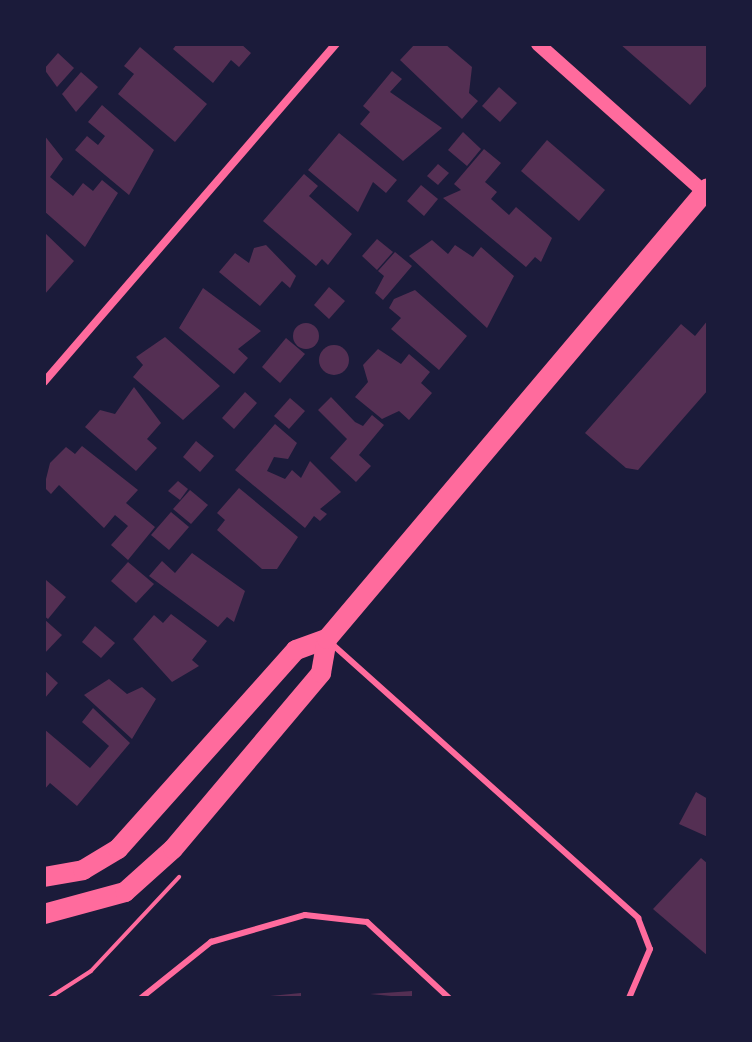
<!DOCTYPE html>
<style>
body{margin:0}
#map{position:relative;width:752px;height:1042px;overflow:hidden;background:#1b1b3a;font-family:"Exo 2",sans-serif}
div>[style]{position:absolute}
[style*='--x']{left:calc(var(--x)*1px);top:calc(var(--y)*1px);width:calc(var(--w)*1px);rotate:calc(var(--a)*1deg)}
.building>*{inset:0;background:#542f53}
.round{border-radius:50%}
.path>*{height:4px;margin:-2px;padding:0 2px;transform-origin:2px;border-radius:2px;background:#ff6b9d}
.service>*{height:6px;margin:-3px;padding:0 3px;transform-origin:3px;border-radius:3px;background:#ff6b9d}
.minor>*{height:8px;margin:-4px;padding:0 4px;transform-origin:4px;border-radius:4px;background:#ff6b9d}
.tertiary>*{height:14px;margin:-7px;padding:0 7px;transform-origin:7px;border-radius:7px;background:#ff6b9d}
.primary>*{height:20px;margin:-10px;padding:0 10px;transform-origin:10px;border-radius:10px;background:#ff6b9d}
span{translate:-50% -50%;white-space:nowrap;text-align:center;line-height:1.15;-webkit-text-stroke:6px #1b1b3a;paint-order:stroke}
.frame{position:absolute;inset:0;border:46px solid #1b1b3a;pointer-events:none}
</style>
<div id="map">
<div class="building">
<div style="clip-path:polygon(177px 44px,241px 44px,251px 53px,239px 67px,231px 60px,213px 83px,173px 49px)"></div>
<div style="clip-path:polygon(415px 44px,445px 44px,472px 67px,469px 93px,478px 101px,462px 119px,400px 60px)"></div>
<div style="clip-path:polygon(620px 44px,708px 44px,708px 84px,690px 105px)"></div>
<div style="clip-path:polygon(140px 47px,207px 104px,175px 142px,118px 94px,134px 74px,124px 66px)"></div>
<div style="clip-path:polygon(58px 53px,74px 68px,57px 87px,44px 69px)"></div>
<div style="clip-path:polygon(392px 71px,402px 79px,390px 92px,442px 128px,403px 161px,360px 124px,370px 112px,363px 106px)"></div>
<div style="clip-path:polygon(81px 72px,98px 87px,76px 112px,62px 94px)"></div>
<div style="clip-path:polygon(499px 87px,517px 103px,500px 122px,482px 106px)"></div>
<div style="clip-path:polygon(102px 105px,154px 150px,129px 195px,75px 150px,87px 136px,98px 145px,105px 136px,88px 122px)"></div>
<div style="clip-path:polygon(463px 132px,481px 149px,467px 166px,448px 150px)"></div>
<div style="clip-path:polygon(339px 133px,397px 180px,386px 193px,373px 182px,358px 212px,308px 170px)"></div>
<div style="clip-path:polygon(44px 135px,63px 159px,50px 177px,73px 196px,83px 183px,93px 191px,102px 180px,118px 193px,85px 247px,44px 211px)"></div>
<div style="clip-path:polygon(547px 140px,605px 190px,579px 221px,521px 171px)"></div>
<div style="clip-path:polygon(484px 149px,501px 163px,485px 182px,497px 192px,491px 199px,509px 215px,516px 207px,552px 238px,541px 262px,535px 257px,526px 267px,443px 198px,461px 190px,454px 184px)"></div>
<div style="clip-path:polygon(438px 164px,449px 173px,438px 185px,427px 176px)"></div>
<div style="clip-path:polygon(304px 174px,318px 186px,309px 196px,352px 234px,328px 265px,322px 259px,316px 266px,263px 221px)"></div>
<div style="clip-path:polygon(421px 185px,438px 199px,424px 216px,407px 201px)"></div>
<div style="clip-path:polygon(44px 232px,74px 261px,44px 295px)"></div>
<div style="clip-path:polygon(377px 239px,393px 252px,377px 270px,362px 256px)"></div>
<div style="clip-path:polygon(432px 240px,448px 254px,455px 245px,473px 257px,481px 247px,514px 276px,487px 328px,409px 256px)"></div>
<div style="clip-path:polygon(266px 245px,296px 276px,290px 288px,282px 281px,260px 306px,219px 272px,235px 253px,249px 263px,254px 248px)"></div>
<div style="clip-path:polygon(395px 252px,412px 266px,383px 300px,375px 293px,384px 276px,378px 271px)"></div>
<div style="clip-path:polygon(329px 287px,345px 301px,329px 319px,314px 305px)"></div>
<div style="clip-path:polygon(203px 288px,261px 331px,238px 349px,248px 358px,234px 374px,179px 328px)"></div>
<div style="clip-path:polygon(415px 290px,467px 336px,439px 370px,391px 329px,401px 318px,389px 308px,394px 299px)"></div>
<div style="clip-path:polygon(708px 320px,708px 390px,638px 470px,626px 468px,585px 433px,681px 324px,695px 336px)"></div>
<div class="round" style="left:293px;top:323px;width:26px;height:26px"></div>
<div style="clip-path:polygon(165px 337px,220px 386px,183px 420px,133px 377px,143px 365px,136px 357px)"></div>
<div style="clip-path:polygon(286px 338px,305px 354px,280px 383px,262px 367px)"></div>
<div class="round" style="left:319px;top:345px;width:30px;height:30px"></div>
<div style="clip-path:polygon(378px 349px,401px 364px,409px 354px,430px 372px,421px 383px,432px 393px,409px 420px,399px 411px,382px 419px,355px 397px,368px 382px,363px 365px)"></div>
<div style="clip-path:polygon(134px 387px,161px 423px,147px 439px,157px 448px,136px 471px,85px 427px,100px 410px,115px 414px)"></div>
<div style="clip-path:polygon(245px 392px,257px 403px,234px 429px,222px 418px)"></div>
<div style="clip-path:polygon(331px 397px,355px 422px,363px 426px,372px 415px,384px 425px,359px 455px,371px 466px,356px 482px,330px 458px,347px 439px,318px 410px)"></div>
<div style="clip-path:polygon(290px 398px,305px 411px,289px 429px,274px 416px)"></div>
<div style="clip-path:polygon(275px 424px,297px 443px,288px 459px,274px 457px,267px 471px,285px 479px,292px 470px,301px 478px,310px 461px,341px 492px,320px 509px,327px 514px,320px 521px,314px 516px,305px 528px,235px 470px)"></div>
<div style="clip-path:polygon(196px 441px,214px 456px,200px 472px,183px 457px)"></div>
<div style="clip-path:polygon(82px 446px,138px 490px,126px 503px,155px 527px,128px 560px,111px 545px,128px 526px,115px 515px,104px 528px,59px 485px,51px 494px,44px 487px,50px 463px,66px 447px,75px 454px)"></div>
<div style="clip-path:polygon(178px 481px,188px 489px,180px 500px,168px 491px)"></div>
<div style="clip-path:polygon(239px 488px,298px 537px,277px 569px,262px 569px,217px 530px,225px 520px,217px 513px)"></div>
<div style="clip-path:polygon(190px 490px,208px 505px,191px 524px,173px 509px)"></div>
<div style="clip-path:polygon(171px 512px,189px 527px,169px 550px,151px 535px)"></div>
<div style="clip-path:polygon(192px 553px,245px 591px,234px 622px,227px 617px,218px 627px,149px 576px,162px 561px,175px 573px)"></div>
<div style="clip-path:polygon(128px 562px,154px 584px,136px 603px,111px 581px)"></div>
<div style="clip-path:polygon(46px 580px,66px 597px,48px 619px,44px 616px)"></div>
<div style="clip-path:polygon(171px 614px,207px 641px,192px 660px,199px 666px,172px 682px,133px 639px,154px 615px,163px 623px)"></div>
<div style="clip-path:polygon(44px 619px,62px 635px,44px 654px)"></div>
<div style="clip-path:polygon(95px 626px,115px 643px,101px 658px,82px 642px)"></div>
<div style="clip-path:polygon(44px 670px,58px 683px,44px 699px)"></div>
<div style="clip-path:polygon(109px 679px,127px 694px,142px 687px,156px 699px,132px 739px,84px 695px)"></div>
<div style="clip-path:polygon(93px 708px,130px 743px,77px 806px,50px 783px,44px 790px,44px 729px,90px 768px,109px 746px,82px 722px)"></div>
<div style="clip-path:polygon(696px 792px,708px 799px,708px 837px,679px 824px)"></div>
<div style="clip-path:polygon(701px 858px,708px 864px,708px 956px,653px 909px)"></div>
<div style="clip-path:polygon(412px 991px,412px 998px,370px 994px)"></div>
<div style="clip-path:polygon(301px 993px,301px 998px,271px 998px,270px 996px)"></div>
</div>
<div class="path">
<div style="--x:49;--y:998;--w:50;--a:-32.7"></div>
<div style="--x:91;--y:971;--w:129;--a:-46.9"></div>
</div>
<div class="service">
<div style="--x:332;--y:644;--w:411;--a:41.8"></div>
<div style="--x:638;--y:918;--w:33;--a:69"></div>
<div style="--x:650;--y:949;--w:53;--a:113.2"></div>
<div style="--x:141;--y:998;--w:90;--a:-38.7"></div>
<div style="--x:211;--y:942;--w:98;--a:-16"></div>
<div style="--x:305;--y:915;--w:62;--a:6.4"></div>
<div style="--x:367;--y:922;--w:112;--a:42.8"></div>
</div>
<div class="minor">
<div style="--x:44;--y:382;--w:447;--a:-49.2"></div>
</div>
<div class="tertiary">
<div style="--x:538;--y:44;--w:222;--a:41.7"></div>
</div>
<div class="primary">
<div style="--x:44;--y:877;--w:40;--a:-10"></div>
<div style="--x:83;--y:870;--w:41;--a:-31"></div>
<div style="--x:118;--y:849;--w:267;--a:-48.2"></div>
<div style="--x:296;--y:650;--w:33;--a:-20"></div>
<div style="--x:44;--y:914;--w:84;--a:-15.2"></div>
<div style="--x:125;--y:892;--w:64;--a:-41.9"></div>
<div style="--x:173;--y:849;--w:230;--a:-49.9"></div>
<div style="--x:321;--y:673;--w:35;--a:-80"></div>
<div style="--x:327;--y:639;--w:590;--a:-49.81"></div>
</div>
<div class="frame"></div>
</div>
